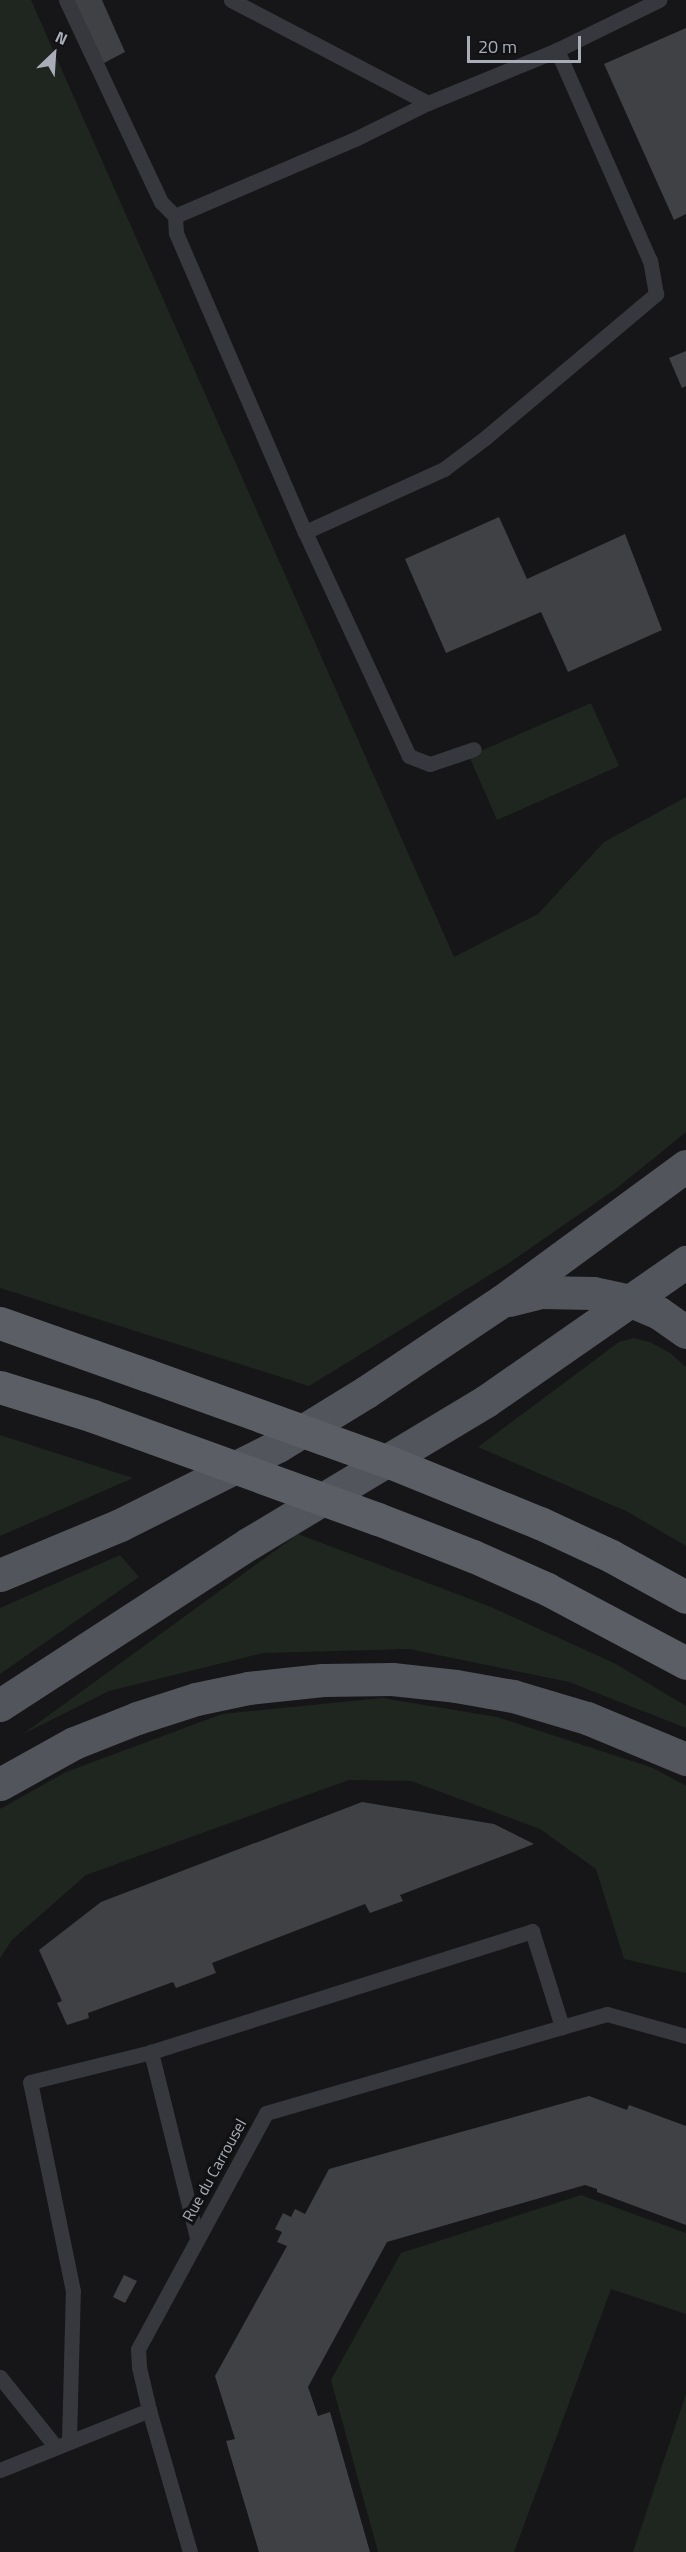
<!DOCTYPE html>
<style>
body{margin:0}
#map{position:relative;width:686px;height:2552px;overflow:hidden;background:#161618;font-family:"Titillium Web",sans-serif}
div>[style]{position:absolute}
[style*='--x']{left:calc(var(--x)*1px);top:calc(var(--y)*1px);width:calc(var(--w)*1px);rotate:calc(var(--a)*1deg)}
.green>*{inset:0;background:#1e261f}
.building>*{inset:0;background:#404145}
.service>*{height:15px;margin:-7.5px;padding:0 7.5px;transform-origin:7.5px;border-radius:7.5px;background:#37383d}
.primary>*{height:33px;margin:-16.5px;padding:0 16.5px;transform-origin:16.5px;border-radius:16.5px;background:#53555c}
.trunk>*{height:33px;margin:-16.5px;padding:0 16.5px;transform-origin:16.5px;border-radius:16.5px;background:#5b5e65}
.trunk-bridge>*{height:33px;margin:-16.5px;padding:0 16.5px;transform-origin:16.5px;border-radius:16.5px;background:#5b5e65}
span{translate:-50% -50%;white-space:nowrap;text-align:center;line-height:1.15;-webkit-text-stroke:6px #111113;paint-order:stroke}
.street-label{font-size:16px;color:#a8adb8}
.north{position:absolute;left:24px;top:24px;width:60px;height:60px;-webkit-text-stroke:4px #111113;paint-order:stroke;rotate:25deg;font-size:16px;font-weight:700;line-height:24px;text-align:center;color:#a8adb8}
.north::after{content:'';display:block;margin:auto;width:21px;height:27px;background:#a8adb8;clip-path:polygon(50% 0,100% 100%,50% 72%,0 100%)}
.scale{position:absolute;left:467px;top:36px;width:114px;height:27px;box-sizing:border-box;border:3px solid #a8adb8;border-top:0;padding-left:8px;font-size:18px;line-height:21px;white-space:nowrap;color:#a8adb8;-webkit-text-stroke:4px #111113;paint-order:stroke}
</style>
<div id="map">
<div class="green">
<div style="clip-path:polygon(0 0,31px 0,454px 957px,538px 914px,604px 842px,686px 797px,686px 1132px,617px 1188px,509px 1263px,309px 1386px,0 1288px)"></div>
<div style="clip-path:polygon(591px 703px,619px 766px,497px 820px,469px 756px)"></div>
<div style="clip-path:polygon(633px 1338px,650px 1342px,670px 1353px,686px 1367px,686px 1546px,628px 1512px,478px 1447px,619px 1342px)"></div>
<div style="clip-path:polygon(0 1435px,133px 1478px,0 1536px)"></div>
<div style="clip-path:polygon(298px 1534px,491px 1607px,616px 1664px,686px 1706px,686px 1728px,569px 1682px,409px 1649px,263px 1653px,109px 1691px,23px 1734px)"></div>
<div style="clip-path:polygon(120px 1555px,139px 1577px,0 1674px,0 1608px)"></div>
<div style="clip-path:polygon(382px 1698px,497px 1717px,653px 1768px,686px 1786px,686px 1973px,624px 1959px,596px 1869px,540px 1829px,411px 1781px,349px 1780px,86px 1875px,12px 1940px,0 1958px,0 1809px,66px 1772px,222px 1714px)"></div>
<div style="clip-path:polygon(581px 2195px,686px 2233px,686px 2314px,611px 2289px,514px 2552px,378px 2552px,331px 2380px,401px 2253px)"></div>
<div style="clip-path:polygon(686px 2394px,686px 2552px,633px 2552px)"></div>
</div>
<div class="building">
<div style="clip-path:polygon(74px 0,102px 0,125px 52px,104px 63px)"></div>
<div style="clip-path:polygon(686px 28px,686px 214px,674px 220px,604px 64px)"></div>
<div style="clip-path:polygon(686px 351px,686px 386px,682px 388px,669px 358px)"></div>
<div style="clip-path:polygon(499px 517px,527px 579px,625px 534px,662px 630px,568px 672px,541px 612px,446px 653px,405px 559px)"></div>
<div style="clip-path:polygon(362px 1802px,494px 1824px,534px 1844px,400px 1895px,403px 1901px,370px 1913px,365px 1904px,212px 1963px,216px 1973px,176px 1988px,173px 1982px,88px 2013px,89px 2018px,67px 2025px,57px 2003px,62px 2001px,39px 1950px,101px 1902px)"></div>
<div style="clip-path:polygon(589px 2096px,627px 2110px,629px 2105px,686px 2126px,686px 2225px,597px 2192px,597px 2189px,585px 2185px,387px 2242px,308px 2387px,318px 2416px,330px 2412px,370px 2552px,259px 2552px,226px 2441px,235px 2439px,215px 2376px,287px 2246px,277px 2242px,282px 2232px,275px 2229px,283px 2213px,291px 2217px,295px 2209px,305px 2214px,329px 2169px)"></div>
<div style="clip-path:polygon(124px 2275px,137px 2281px,125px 2303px,113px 2297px)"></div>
</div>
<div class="service">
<div style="--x:66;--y:0;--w:223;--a:64.8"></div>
<div style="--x:161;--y:202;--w:20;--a:45"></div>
<div style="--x:175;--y:216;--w:196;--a:-23.2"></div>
<div style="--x:355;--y:139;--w:81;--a:-26.3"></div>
<div style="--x:428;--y:103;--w:139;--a:-22.3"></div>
<div style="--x:557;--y:50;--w:114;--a:-26.1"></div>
<div style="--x:231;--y:0;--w:222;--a:27.6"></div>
<div style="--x:175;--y:216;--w:17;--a:87"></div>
<div style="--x:176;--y:233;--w:326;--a:66.7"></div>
<div style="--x:305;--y:532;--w:247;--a:65.1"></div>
<div style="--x:409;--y:756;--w:22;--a:21"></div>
<div style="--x:430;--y:764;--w:46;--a:-18.8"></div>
<div style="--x:305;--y:532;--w:153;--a:-24.4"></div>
<div style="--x:444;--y:469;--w:51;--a:-37.1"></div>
<div style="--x:485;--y:438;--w:224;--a:-40.1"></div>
<div style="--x:656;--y:294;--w:34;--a:-100"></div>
<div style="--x:650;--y:261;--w:231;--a:-113.8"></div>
<div style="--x:197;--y:2238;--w:192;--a:-103.9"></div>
<div style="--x:151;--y:2052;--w:400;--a:-17.6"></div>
<div style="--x:532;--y:1931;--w:101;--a:72.6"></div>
<div style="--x:0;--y:2377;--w:88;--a:51.4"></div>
<div style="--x:69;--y:2440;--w:149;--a:-88.5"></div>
<div style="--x:73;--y:2291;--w:213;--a:-101.6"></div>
<div style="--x:30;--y:2082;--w:125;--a:-13.9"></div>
<div style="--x:0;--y:2470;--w:161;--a:-21.9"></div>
<div style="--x:190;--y:2552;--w:148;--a:-106.1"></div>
<div style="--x:149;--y:2410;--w:44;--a:-103.1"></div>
<div style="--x:139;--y:2367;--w:18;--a:-93"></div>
<div style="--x:138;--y:2349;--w:268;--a:-61.5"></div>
<div style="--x:266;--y:2113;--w:355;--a:-16.2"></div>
<div style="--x:607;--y:2014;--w:82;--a:15.6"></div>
</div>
<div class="primary">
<div style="--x:509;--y:1300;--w:33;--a:-14"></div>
<div style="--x:541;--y:1292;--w:52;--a:1.1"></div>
<div style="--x:593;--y:1293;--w:39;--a:12"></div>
<div style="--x:631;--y:1301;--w:30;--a:23"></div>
<div style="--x:659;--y:1313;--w:33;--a:35"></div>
<div style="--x:0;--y:1575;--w:130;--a:-22.6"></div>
<div style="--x:120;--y:1525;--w:177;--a:-26.6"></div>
<div style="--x:278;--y:1446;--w:103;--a:-31.5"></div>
<div style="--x:366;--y:1392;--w:164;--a:-33.8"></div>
<div style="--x:502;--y:1301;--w:228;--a:-36.3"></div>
<div style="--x:0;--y:1705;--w:296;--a:-33"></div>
<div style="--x:248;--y:1544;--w:278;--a:-31"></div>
<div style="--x:486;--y:1401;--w:244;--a:-34.8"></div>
<div style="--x:0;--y:1784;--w:85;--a:-29"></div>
<div style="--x:74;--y:1743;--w:68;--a:-21.6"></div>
<div style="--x:137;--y:1718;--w:62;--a:-17.9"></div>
<div style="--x:196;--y:1699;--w:53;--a:-11.9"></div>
<div style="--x:248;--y:1688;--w:75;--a:-6.1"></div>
<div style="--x:323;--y:1680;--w:69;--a:-0.8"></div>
<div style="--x:392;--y:1679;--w:64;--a:6.2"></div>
<div style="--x:456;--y:1686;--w:58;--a:10"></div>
<div style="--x:513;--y:1696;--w:77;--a:16.6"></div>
<div style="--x:587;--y:1718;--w:107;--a:22.5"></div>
</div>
<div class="trunk">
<div style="--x:0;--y:1323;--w:156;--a:19.5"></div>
<div style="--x:0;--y:1387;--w:97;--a:17.3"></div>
<div style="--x:540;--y:1523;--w:78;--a:24.9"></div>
<div style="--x:611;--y:1556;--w:85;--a:28.7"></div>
<div style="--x:473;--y:1556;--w:81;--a:24"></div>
<div style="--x:547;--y:1589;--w:157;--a:28"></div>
</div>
<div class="trunk-bridge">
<div style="--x:147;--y:1375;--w:260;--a:19.8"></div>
<div style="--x:392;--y:1463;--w:160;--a:22.1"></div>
<div style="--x:93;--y:1416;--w:303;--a:19.9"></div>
<div style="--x:378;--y:1519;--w:102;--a:21.3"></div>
</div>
<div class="street-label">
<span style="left:214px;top:2170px;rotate:-61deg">Rue du Carrousel</span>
</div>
<div class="north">N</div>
<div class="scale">20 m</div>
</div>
